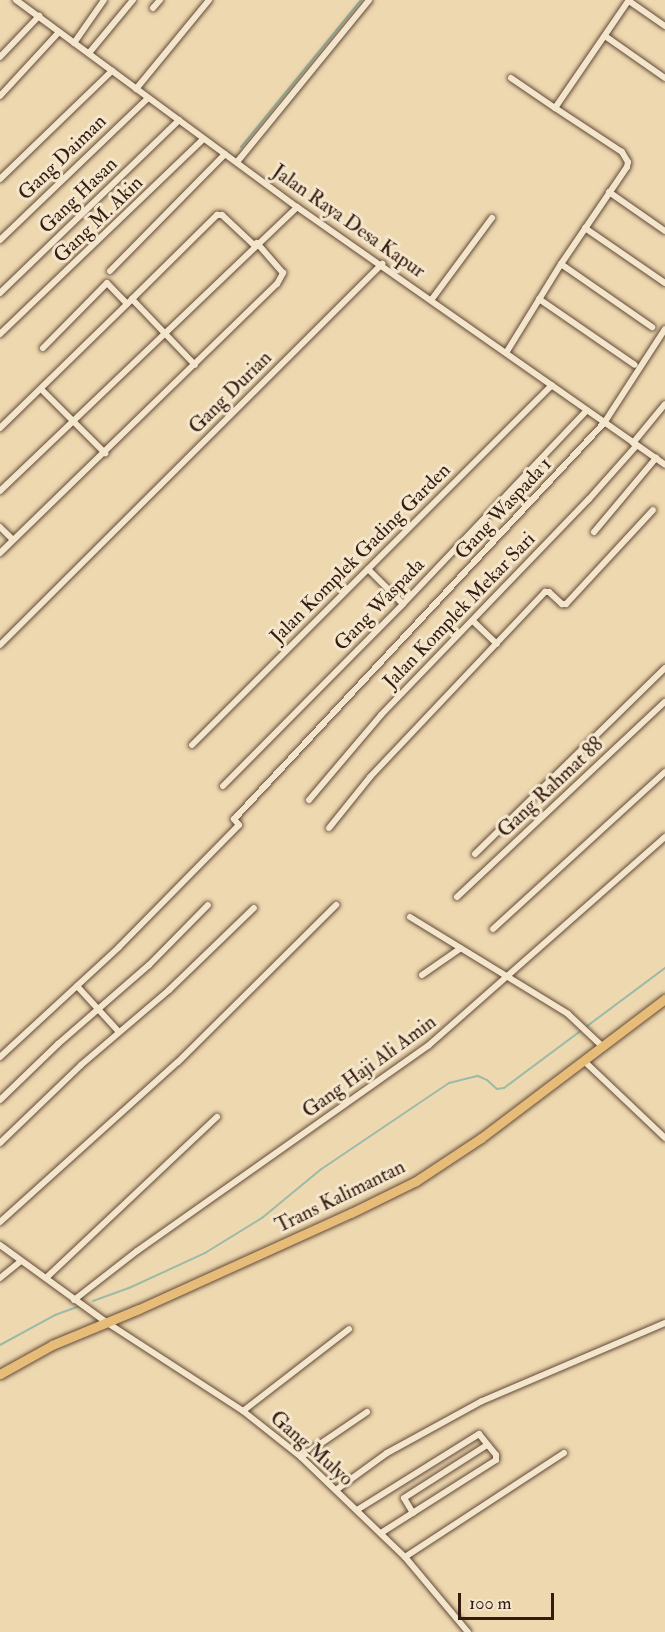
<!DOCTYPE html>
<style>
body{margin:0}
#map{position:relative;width:665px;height:1632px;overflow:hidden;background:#eed8b0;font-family:"IM FELL Double Pica",serif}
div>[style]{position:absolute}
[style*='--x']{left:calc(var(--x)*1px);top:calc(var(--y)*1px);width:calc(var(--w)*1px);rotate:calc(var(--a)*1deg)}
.stream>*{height:2px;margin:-1px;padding:0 1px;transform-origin:1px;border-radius:1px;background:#9bbba6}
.roads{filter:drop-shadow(0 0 2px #624a38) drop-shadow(0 0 2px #624a38)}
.minor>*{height:6px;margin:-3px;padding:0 3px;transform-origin:3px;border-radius:3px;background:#f4e6cc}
.trunk>*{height:9px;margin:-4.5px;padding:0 4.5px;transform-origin:4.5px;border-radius:4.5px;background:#e7bc78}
span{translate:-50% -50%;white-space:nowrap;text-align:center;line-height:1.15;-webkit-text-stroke:6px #f4e6cc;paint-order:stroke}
.street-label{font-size:20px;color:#341b10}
.scale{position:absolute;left:458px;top:1593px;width:96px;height:27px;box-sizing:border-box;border:3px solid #341b10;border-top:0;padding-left:8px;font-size:18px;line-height:21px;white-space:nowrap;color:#341b10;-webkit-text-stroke:4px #f4e6cc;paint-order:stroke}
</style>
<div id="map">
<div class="stream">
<div style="--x:241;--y:147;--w:190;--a:-50.8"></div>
<div style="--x:93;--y:1301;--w:38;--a:-20"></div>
<div style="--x:129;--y:1288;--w:84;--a:-24.7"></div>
<div style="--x:205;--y:1253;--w:67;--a:-31.6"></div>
<div style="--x:262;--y:1218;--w:75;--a:-39.6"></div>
<div style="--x:320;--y:1170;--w:156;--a:-34"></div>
<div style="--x:449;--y:1083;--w:30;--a:-14"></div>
<div style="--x:478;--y:1076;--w:10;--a:24"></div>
<div style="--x:487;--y:1080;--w:13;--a:42"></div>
<div style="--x:497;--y:1089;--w:7;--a:-8"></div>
<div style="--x:504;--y:1088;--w:201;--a:-36.7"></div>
<div style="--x:0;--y:1345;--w:63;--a:-28.6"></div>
<div style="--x:55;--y:1315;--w:27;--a:-20"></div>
</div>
<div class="roads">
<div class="minor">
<div style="--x:16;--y:0;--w:349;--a:36.4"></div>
<div style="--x:297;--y:207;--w:449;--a:35"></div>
<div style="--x:629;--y:1;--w:44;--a:34.8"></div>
<div style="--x:153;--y:8;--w:11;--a:-49"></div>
<div style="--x:605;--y:36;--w:73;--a:35"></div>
<div style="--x:74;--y:43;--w:52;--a:-55.1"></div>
<div style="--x:89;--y:53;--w:69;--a:-50.3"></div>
<div style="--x:0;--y:57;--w:57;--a:-46.4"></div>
<div style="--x:511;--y:78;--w:53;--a:34.3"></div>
<div style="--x:136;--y:89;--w:115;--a:-50.6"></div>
<div style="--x:0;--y:96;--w:87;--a:-47.3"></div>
<div style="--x:237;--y:162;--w:209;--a:-50.8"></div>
<div style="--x:0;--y:179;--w:156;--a:-44"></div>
<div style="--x:609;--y:192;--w:68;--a:34.9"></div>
<div style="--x:585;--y:228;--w:97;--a:34.5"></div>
<div style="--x:0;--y:240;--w:205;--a:-43.8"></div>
<div style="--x:561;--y:264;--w:111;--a:34.7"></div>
<div style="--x:110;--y:271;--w:164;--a:-45.5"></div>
<div style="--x:0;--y:293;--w:249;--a:-44"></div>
<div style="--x:132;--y:299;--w:120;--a:-44.7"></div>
<div style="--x:217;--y:215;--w:5;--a:0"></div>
<div style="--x:222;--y:215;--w:44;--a:43.2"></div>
<div style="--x:432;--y:299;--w:101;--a:-53.5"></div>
<div style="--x:539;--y:299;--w:116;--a:34.5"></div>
<div style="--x:0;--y:334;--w:281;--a:-43.8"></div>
<div style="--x:43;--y:348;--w:91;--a:-45.4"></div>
<div style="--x:107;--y:283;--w:29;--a:46"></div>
<div style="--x:506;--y:353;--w:105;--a:-58.3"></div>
<div style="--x:561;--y:264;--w:117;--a:-55.8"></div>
<div style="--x:627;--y:167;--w:5;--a:-79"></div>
<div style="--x:628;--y:162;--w:12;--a:-121"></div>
<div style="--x:622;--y:152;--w:80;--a:-146.7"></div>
<div style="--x:555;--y:108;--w:131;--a:-55.6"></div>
<div style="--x:41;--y:389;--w:91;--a:45"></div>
<div style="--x:0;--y:428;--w:185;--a:-44.3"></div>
<div style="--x:132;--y:299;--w:91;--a:46.3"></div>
<div style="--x:633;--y:443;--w:50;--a:-50.6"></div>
<div style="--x:0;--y:491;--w:411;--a:-43.7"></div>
<div style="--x:0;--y:527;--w:18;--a:45"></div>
<div style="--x:594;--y:532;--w:97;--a:-50"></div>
<div style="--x:0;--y:553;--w:386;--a:-44.2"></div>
<div style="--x:277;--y:284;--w:13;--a:-61"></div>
<div style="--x:283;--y:273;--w:40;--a:-131"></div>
<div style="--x:368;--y:569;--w:49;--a:45"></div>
<div style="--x:473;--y:621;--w:33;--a:44"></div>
<div style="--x:0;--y:645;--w:540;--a:-44.92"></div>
<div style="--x:192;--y:745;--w:509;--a:-45"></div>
<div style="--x:223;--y:786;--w:256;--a:-45.3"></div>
<div style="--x:403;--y:604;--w:267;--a:-46.5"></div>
<div style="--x:309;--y:800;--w:111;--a:-49.7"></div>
<div style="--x:381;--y:715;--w:300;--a:-46.1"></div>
<div style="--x:589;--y:499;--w:71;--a:-48.4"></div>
<div style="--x:329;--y:828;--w:65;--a:-51.2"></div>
<div style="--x:370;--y:777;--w:255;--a:-46.6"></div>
<div style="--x:545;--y:592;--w:4;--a:0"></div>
<div style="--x:549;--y:592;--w:18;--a:43"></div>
<div style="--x:562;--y:604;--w:4;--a:0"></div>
<div style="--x:566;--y:604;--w:128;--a:-47.2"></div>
<div style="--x:475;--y:854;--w:266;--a:-44.4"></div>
<div style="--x:457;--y:897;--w:285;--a:-43.2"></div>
<div style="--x:410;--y:917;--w:185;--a:31.5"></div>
<div style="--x:568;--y:1014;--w:47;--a:43.3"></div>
<div style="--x:493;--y:929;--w:233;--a:-42.4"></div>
<div style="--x:422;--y:975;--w:47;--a:-34.7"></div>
<div style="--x:77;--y:986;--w:62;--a:47.6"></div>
<div style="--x:0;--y:1057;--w:162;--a:-42.7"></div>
<div style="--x:119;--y:947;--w:171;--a:-45.5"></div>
<div style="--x:239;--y:825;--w:8;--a:-130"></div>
<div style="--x:234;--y:819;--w:4;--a:-45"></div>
<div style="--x:237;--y:816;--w:538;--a:-46.96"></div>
<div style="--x:604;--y:423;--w:112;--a:-57"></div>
<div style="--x:584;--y:1061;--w:112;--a:43.5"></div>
<div style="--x:0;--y:1100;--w:81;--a:-44"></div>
<div style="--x:58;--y:1044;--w:121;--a:-41"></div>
<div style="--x:149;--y:965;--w:84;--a:-45.5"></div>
<div style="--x:0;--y:1143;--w:112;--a:-43.9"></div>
<div style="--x:81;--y:1065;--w:116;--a:-40.4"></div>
<div style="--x:169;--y:990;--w:118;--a:-44"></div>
<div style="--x:0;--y:1222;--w:239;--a:-42"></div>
<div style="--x:178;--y:1062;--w:223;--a:-44.8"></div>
<div style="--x:0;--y:1245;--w:131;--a:36"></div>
<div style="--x:106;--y:1322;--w:163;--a:33"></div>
<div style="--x:243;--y:1411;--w:74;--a:38.4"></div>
<div style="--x:301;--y:1457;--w:144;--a:43.9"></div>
<div style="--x:405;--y:1557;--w:98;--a:50"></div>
<div style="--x:0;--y:1278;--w:27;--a:-39"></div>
<div style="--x:46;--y:1278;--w:235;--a:-43.3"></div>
<div style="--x:74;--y:1300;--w:80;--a:-37.9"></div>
<div style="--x:137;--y:1251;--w:357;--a:-35.2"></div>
<div style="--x:429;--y:1045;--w:315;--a:-41.4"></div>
<div style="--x:243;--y:1411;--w:134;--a:-37.7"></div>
<div style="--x:301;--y:1457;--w:80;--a:-34.3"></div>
<div style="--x:336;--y:1490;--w:63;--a:-36"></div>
<div style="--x:387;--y:1453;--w:108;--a:-28.7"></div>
<div style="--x:482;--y:1401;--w:199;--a:-23.1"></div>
<div style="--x:357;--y:1510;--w:144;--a:-31.9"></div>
<div style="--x:479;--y:1434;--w:27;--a:51"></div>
<div style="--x:496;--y:1455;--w:5;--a:90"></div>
<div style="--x:496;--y:1460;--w:136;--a:147.6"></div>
<div style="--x:413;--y:1513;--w:17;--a:-121"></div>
<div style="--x:404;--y:1498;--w:98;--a:-32.6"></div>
<div style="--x:405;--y:1557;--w:190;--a:-33.2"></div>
</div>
<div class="trunk">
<div style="--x:0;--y:1374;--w:60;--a:-29.1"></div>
<div style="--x:52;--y:1345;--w:94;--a:-22.5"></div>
<div style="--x:139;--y:1309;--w:233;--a:-24.4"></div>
<div style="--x:351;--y:1213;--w:72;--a:-26.2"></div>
<div style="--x:416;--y:1181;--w:78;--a:-33.5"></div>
<div style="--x:481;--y:1138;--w:231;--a:-37.1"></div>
</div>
</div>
<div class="street-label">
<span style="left:62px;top:157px;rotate:-44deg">Gang Daiman</span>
<span style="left:78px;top:195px;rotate:-44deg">Gang Hasan</span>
<span style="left:98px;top:219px;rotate:-44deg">Gang M. Akin</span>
<span style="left:349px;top:221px;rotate:35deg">Jalan Raya Desa Kapur</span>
<span style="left:230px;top:392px;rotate:-45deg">Gang Durian</span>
<span style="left:503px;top:508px;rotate:-47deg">Gang Waspada 1</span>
<span style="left:360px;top:553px;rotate:-45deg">Jalan Komplek Gading Garden</span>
<span style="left:379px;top:604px;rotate:-46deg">Gang Waspada</span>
<span style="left:459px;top:610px;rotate:-46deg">Jalan Komplek Mekar Sari</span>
<span style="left:550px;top:787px;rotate:-43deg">Gang Rahmat 88</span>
<span style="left:369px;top:1066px;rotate:-36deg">Gang Haji Ali Amin</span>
<span style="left:340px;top:1196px;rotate:-26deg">Trans Kalimantan</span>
<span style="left:312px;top:1448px;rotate:41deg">Gang Mulyo</span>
</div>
<div class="scale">100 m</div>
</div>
